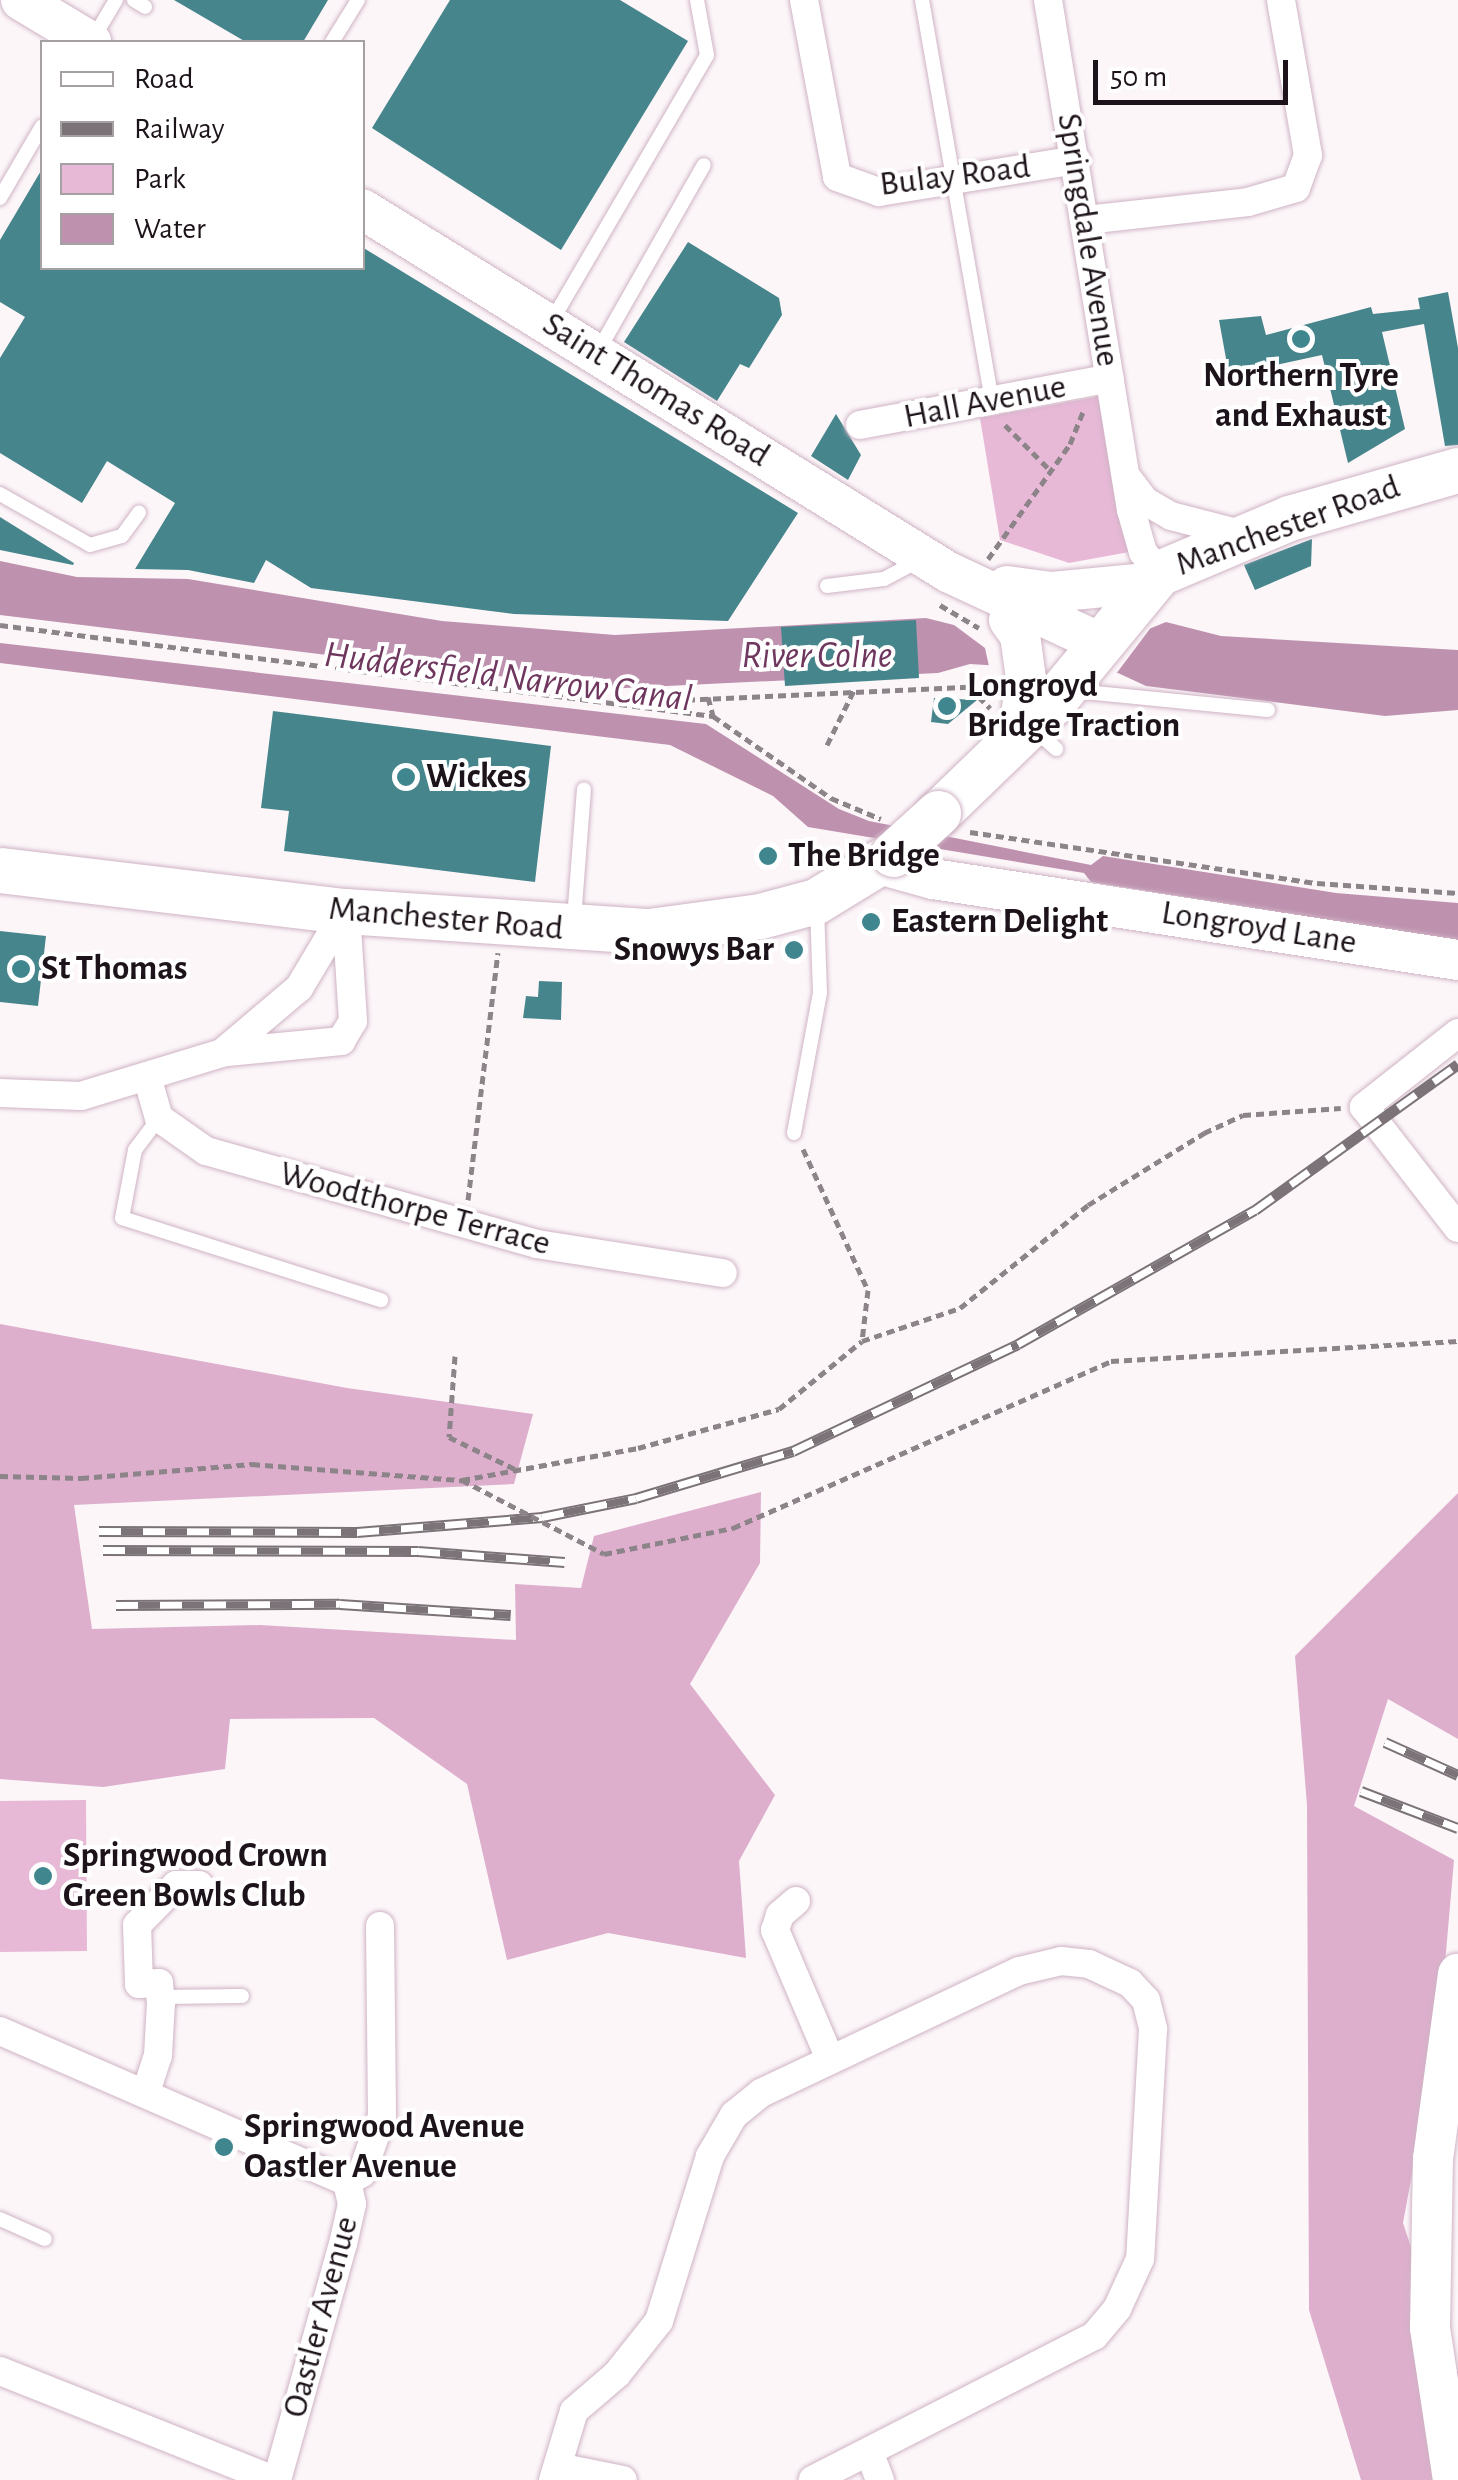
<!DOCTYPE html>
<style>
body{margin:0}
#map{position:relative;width:1458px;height:2480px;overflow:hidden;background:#fcf6f9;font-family:"Alegreya Sans",sans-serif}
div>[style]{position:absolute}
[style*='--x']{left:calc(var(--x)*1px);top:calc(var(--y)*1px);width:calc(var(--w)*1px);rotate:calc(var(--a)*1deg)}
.green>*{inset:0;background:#e7b9d7}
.forest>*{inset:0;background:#ddafcd}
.water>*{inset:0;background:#be92af}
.pier>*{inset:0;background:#fcf6f9}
.building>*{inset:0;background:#47858c}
.path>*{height:5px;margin-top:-2.5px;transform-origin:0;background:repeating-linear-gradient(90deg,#8c8489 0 8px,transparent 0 13px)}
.roads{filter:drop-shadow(0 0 2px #cfb3c4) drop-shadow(0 0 2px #cfb3c4)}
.lane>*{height:14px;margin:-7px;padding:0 7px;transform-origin:7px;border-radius:7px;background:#fff}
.street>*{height:28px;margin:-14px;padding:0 14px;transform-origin:14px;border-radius:14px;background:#fff}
.secondary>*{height:40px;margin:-20px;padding:0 20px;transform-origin:20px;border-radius:20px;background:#fff}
.primary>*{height:45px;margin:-22.5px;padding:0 22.5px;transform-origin:22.5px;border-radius:22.5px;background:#fff}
.rail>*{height:11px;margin-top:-5.5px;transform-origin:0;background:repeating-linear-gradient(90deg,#fff 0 22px,#7b7378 0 44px);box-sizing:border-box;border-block:2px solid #7b7378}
.path-bridge>*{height:5px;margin-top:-2.5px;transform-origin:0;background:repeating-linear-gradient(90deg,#8c8489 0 8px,transparent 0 13px)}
.bridges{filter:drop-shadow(0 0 2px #cfb3c4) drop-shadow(0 0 2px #cfb3c4)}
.primary-bridge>*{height:45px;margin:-22.5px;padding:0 22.5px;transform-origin:22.5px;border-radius:22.5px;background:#fff}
.dots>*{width:28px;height:28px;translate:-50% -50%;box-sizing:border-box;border:5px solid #fff;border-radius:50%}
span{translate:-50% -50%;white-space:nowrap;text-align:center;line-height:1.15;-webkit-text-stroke:8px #fff;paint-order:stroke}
.street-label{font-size:35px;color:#1d131a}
.poi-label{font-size:35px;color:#1d131a;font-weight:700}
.left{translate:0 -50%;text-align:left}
.right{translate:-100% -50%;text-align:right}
.water-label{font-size:38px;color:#6f365e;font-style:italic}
.legend{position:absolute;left:40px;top:40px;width:325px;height:230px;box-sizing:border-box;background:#fff;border:2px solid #a5a1a3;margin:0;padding:12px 18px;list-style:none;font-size:30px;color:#1d131a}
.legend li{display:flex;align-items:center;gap:20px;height:50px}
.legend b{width:50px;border:2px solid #a5a1a3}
.scale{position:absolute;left:1093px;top:60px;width:195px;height:45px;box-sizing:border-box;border:5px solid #1d131a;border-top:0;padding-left:12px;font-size:30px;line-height:35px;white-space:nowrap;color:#1d131a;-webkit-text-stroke:8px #fff;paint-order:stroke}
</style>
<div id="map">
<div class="green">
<div style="clip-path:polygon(1101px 396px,1129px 552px,1069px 563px,1000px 540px,980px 418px)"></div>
<div style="clip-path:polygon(86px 1800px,87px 1951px,0 1952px,0 1801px)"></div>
</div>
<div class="forest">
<div style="clip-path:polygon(0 1324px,347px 1388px,533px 1414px,514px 1484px,74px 1505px,92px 1629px,260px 1625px,516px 1640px,515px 1584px,581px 1588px,594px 1536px,761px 1492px,760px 1563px,690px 1684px,775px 1795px,739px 1861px,746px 1958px,608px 1933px,507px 1960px,467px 1784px,374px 1718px,230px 1719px,225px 1769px,103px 1787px,0 1779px)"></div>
<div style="clip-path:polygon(1458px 1493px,1458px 1739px,1388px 1699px,1354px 1806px,1454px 1860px,1440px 2021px,1403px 2223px,1452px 2371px,1458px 2371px,1458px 2480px,1361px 2480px,1309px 2310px,1307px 1805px,1295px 1656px)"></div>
</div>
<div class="water">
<div style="clip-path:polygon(0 561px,77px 577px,188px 579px,442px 621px,615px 635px,926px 618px,978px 631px,1144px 631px,1166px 622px,1221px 636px,1458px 650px,1458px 710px,1385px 716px,1146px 686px,1118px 673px,970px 664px,938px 673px,605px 689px,0 615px)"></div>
<div style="clip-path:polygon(0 643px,706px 724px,839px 809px,869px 821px,1091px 865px,1103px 856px,1336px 893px,1458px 903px,1458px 941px,1091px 882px,1084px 873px,808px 827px,773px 796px,670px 745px,0 663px)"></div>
</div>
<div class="pier">
<div style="clip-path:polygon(946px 619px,1023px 633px,1155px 622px,1113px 678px,990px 671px,985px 648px)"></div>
</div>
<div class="building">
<div style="clip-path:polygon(174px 0,328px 0,303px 42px,246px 42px)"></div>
<div style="clip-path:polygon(450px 0,620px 0,688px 41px,561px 250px,372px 128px)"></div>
<div style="clip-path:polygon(42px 169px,42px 268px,362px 268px,362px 247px,798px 513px,728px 621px,514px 614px,311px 588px,266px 560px,254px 583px,188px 570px,135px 569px,175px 503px,107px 461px,82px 503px,0 453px,0 358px,25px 317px,0 302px,0 240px)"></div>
<div style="clip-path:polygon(688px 242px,779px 298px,782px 315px,749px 368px,740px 364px,717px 401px,624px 342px)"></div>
<div style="clip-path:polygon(1448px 292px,1458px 348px,1458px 445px,1445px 446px,1424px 324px,1382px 332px,1405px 429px,1348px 463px,1322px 355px,1229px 375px,1219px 320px,1261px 316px,1266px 335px,1371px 307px,1373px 314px,1420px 309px,1418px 298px)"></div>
<div style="clip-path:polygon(836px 414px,861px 455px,848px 480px,811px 456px)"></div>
<div style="clip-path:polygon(0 517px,74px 563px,73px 565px,0 550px)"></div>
<div style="clip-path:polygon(1312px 539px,1311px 566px,1255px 590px,1244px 565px)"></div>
<div style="clip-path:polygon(916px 620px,919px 678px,785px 686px,781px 627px)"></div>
<div style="clip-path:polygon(934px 698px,977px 700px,948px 724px,931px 722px)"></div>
<div style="clip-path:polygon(273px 711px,551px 746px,535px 882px,284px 851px,289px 811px,261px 808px)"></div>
<div style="clip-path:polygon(0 931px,46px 936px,38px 1006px,0 1002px)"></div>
<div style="clip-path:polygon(539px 981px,562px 982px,561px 1020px,523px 1018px,526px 996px,538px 997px)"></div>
</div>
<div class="path">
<div style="--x:1005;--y:425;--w:65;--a:45"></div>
<div style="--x:988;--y:559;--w:141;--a:-54.5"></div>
<div style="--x:1070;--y:444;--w:38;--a:-68"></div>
<div style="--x:940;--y:605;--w:45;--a:30.5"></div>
<div style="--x:0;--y:625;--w:719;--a:7.27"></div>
<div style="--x:713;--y:716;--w:144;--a:34.8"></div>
<div style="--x:831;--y:798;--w:54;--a:22.8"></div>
<div style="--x:708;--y:697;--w:20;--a:75"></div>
<div style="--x:635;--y:702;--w:334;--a:-2.6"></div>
<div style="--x:969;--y:687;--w:30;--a:45"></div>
<div style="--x:827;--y:745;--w:64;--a:-63.8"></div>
<div style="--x:970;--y:832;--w:351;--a:8.4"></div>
<div style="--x:1317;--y:883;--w:141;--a:4.1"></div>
<div style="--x:803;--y:1149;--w:155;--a:65.3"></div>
<div style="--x:868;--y:1290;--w:51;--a:96.7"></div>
<div style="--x:468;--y:1200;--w:249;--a:-83.1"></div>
<div style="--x:455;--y:1356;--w:81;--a:94.2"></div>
<div style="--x:449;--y:1437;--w:73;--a:25.9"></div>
<div style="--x:0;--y:1476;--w:81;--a:1.4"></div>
<div style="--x:81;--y:1478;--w:172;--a:-4.7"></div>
<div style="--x:252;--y:1464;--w:211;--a:4.4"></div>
<div style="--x:462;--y:1480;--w:179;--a:-10.3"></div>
<div style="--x:638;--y:1448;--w:146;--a:-15.5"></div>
<div style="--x:779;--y:1409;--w:107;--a:-39.3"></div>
<div style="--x:862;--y:1341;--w:103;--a:-18.6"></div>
<div style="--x:960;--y:1308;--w:164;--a:-38.8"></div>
<div style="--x:1088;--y:1205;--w:137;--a:-31.8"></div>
<div style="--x:1204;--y:1133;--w:43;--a:-24.8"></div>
<div style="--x:1243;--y:1115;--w:98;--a:-4.1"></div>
<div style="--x:604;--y:1554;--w:132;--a:-11.4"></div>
<div style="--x:733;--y:1528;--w:413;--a:-23.8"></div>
<div style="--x:1111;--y:1361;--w:348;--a:-3.3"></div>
</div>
<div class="roads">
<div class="lane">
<div style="--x:134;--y:0;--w:13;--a:32"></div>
<div style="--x:922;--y:0;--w:406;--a:80.1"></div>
<div style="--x:94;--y:37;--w:43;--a:-59.3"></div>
<div style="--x:332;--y:42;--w:49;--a:-58.2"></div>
<div style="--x:0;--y:198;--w:83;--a:-59.7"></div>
<div style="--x:550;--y:324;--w:311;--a:-59.7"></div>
<div style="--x:707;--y:55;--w:56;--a:-100.3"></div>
<div style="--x:597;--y:353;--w:216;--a:-60.4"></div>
<div style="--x:0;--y:494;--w:103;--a:29.5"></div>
<div style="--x:90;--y:545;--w:33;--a:-16"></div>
<div style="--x:122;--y:536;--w:29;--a:-54"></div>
<div style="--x:827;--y:586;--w:57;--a:-7"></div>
<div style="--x:884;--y:579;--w:40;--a:-28"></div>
<div style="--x:1074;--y:691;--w:195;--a:5.6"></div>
<div style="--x:1034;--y:729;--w:30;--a:42"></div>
<div style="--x:574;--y:919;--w:130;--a:-85.6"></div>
<div style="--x:159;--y:1118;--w:40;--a:127"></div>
<div style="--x:135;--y:1150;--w:69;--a:100.8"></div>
<div style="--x:122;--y:1218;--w:272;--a:17.6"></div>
<div style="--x:794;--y:1133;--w:142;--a:-79.5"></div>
<div style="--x:820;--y:993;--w:87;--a:-92"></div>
<div style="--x:160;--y:1997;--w:82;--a:-0.7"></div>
<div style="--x:0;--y:2219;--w:49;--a:24"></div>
</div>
<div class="street">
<div style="--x:804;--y:0;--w:180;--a:79.4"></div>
<div style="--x:837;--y:177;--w:45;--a:19.7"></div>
<div style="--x:879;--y:192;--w:200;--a:-9.2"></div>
<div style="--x:1048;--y:0;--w:517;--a:80.76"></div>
<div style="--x:1131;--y:510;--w:44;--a:74.1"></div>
<div style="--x:1143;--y:552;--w:26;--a:53"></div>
<div style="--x:1086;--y:220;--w:163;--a:-6.3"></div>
<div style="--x:1248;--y:202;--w:50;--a:-16.3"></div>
<div style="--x:1296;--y:188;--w:35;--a:-70"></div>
<div style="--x:1308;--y:155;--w:157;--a:-99.9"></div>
<div style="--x:860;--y:425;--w:254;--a:-10.6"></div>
<div style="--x:1129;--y:480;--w:26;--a:53"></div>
<div style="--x:1145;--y:501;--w:30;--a:30"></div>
<div style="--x:1171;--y:516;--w:71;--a:14.6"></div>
<div style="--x:1458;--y:1033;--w:120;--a:141.8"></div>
<div style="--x:1364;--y:1107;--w:153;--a:52.2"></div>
<div style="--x:227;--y:1052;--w:115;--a:-5.5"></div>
<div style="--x:341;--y:1041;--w:23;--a:-59"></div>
<div style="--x:353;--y:1021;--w:108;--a:-93.7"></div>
<div style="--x:148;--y:1080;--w:40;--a:74"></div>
<div style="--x:159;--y:1118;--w:57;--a:35.1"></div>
<div style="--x:206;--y:1151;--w:344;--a:15.7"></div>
<div style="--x:537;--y:1244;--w:188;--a:8.9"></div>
<div style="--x:0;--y:1093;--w:81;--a:2.1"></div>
<div style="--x:81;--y:1096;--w:147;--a:-17"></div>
<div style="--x:222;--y:1053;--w:101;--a:-40.2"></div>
<div style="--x:299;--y:988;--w:90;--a:-59.1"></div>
<div style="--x:796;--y:1901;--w:21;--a:139"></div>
<div style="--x:780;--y:1915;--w:16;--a:108"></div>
<div style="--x:775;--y:1930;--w:140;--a:66.9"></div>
<div style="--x:0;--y:2031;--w:378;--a:23.5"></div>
<div style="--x:146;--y:2092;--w:38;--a:-72"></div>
<div style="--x:158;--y:2056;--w:53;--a:-86.8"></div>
<div style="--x:161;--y:2003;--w:20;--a:-96"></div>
<div style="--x:159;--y:1983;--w:20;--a:177"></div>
<div style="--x:139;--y:1984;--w:59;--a:-91.9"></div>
<div style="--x:137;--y:1925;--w:56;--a:-45.7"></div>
<div style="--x:176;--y:1885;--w:23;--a:0"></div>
<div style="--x:347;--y:2182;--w:17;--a:-31"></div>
<div style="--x:362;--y:2173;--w:60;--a:-70.7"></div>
<div style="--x:382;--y:2116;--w:190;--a:-90.6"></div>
<div style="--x:0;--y:2371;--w:295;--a:21.7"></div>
<div style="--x:870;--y:2454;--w:28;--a:69"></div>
<div style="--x:558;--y:2467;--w:66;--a:11.3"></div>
<div style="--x:277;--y:2480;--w:245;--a:-74.4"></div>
<div style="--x:343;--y:2244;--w:41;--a:-77.3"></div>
<div style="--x:352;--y:2204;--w:23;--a:-103"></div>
<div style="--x:553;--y:2480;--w:72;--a:-73.1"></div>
<div style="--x:574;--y:2411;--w:57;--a:-40.7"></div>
<div style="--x:617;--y:2374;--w:68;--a:-51.6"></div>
<div style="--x:659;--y:2321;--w:173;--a:-72.8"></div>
<div style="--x:710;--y:2156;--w:48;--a:-59.7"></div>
<div style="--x:734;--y:2115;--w:35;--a:-39"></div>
<div style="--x:761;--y:2093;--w:285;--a:-25.3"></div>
<div style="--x:1019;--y:1971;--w:43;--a:-13.4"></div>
<div style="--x:1061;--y:1961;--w:28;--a:6"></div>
<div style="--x:1089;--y:1964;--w:45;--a:24.9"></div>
<div style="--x:1130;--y:1983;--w:23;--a:47"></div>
<div style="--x:1146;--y:2000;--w:30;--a:76"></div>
<div style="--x:1153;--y:2029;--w:230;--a:93.2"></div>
<div style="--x:1140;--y:2259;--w:55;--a:114.7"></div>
<div style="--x:1117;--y:2309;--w:35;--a:130"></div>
<div style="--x:1094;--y:2336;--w:316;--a:152.9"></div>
</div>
<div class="secondary">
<div style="--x:21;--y:0;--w:82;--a:31"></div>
<div style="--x:362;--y:209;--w:689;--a:31.78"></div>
<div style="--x:948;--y:572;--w:166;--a:25"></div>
<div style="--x:1007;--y:586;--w:45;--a:7.6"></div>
<div style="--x:1052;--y:592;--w:93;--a:-5.5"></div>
<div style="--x:1009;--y:620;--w:19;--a:54"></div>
<div style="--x:1020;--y:635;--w:44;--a:82.2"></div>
<div style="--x:1026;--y:679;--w:59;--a:97.9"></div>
<div style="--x:883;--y:865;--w:52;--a:15.6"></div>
<div style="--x:933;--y:879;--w:531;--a:8.77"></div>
<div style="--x:1453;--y:2480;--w:154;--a:-98.6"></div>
<div style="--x:1430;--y:2328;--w:169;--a:-89"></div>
<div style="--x:1433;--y:2159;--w:187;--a:-82.3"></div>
</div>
<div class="primary">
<div style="--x:938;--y:813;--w:157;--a:-44"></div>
<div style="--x:1051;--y:704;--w:170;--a:-50.5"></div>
<div style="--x:1159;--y:573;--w:141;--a:-22.9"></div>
<div style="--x:1289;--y:518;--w:176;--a:-15.9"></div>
<div style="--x:0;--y:870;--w:347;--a:6.8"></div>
<div style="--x:345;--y:911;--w:305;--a:3.8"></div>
<div style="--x:649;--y:931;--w:112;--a:-7.7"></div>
<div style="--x:760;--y:916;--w:58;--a:-15"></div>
<div style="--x:816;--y:901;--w:90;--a:-31.4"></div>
</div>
</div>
<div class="rail">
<div style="--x:99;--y:1531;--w:258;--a:0.2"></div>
<div style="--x:357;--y:1532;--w:186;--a:-4.6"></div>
<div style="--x:542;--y:1517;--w:96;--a:-11.4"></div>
<div style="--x:636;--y:1498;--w:164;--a:-16.7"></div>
<div style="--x:793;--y:1451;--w:249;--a:-25.4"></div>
<div style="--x:1018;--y:1344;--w:272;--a:-29.5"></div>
<div style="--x:1255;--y:1210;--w:250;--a:-35.7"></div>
<div style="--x:103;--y:1550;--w:315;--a:0.2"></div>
<div style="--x:418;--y:1551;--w:147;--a:4.3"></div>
<div style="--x:116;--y:1605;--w:224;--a:-0.3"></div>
<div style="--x:340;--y:1604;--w:171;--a:3.7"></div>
<div style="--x:1385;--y:1742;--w:80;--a:24.3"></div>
<div style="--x:1361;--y:1791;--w:104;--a:20.9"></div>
</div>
<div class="path-bridge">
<div style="--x:462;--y:1480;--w:160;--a:27.5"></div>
</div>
<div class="bridges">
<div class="primary-bridge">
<div style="--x:893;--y:854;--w:61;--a:-42.3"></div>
</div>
</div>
<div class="dots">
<div style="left:1301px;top:339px;background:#3f868e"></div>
<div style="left:947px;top:706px;background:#3f868e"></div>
<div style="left:406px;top:777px;background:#3f868e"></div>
<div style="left:768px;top:856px;background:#3f868e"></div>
<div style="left:871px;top:922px;background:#3f868e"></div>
<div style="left:794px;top:950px;background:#3f868e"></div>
<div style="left:21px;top:969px;background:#3f868e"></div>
<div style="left:43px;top:1876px;background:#3f868e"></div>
<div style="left:224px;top:2147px;background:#3f868e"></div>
</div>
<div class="street-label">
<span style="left:955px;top:176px;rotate:-7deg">Bulay Road</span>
<span style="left:1088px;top:240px;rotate:81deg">Springdale Avenue</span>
<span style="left:656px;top:390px;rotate:32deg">Saint Thomas Road</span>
<span style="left:985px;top:402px;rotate:-11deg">Hall Avenue</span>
<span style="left:1288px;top:526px;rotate:-20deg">Manchester Road</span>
<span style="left:446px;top:919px;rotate:5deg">Manchester Road</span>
<span style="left:1259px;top:928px;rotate:9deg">Longroyd Lane</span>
<span style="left:415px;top:1209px;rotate:15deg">Woodthorpe Terrace</span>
<span style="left:321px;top:2317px;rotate:-75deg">Oastler Avenue</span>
</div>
<div class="poi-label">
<span style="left:1301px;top:396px">Northern Tyre<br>and Exhaust</span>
<span class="left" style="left:967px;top:706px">Longroyd<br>Bridge Traction</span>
<span class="left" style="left:426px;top:777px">Wickes</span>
<span class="left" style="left:788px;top:856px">The Bridge</span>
<span class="left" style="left:891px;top:922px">Eastern Delight</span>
<span class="right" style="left:774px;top:950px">Snowys Bar</span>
<span class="left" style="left:41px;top:969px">St Thomas</span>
<span class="left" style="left:63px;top:1876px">Springwood Crown<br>Green Bowls Club</span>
<span class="left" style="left:244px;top:2147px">Springwood Avenue<br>Oastler Avenue</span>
</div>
<div class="water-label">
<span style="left:817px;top:657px">River Colne</span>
<span style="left:508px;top:678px;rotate:7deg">Huddersfield Narrow Canal</span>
</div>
<ul class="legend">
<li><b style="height:12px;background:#fff"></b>Road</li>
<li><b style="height:12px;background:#7b7378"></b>Railway</li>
<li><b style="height:28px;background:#e7b9d7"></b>Park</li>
<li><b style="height:28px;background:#be92af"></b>Water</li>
</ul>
<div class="scale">50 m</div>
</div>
